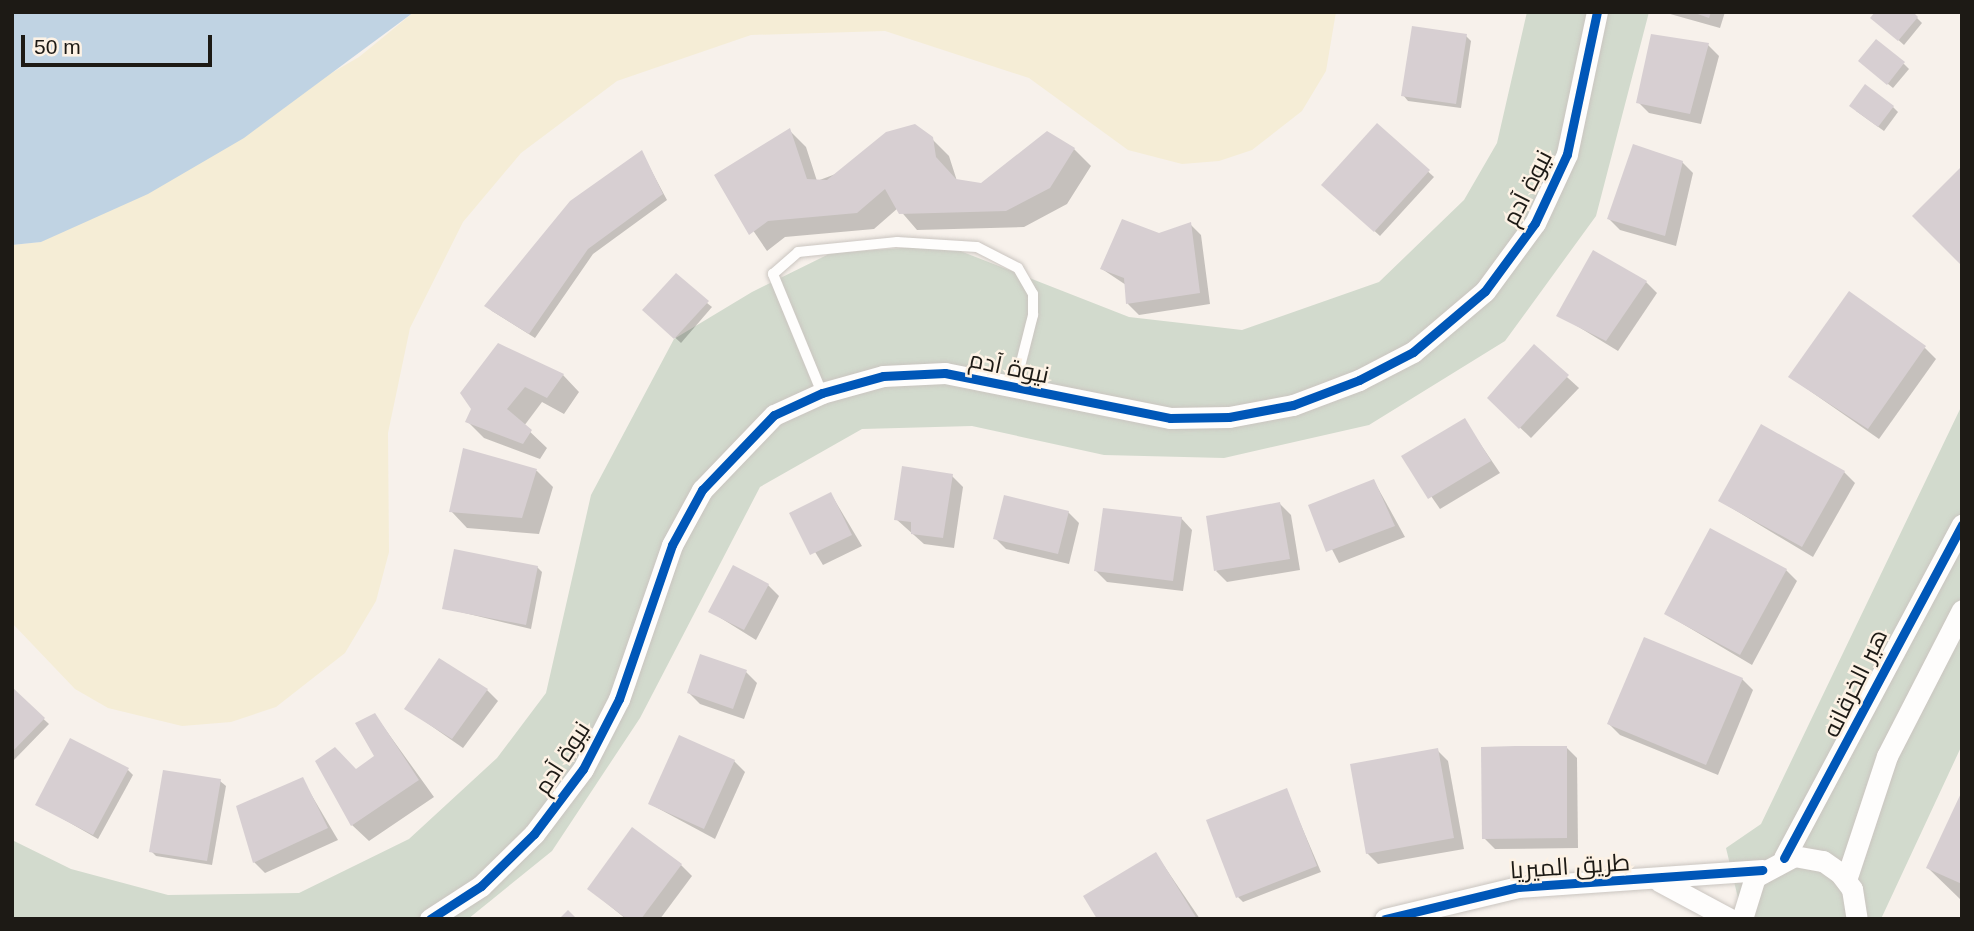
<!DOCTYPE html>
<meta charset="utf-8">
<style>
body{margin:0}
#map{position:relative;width:1974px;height:931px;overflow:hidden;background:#f7f1eb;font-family:Helvetica,Cairo,sans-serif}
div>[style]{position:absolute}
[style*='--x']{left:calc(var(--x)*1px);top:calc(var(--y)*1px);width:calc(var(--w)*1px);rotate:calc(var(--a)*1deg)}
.green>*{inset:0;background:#d2dacd}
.sand>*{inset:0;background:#f5edd6}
.water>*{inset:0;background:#c0d3e3}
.shadow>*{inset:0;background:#0003}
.building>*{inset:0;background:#d7cfd2}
.roads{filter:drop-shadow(0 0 2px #cac5c0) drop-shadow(0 0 2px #cac5c0)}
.lane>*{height:10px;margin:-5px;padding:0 5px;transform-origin:5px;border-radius:5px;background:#fefdfc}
.street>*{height:21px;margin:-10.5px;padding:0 10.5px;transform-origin:10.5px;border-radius:10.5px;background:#fefdfc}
.cycleway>*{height:9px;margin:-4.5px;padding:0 4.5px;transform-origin:4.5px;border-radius:4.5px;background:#0057b8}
span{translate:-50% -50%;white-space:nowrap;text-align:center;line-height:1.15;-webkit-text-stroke:5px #fdf2e5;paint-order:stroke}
.street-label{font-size:24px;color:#1d1a15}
.frame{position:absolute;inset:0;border:14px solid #1d1a15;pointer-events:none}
.scale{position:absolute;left:21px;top:35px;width:191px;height:32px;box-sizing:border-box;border:4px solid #1d1a15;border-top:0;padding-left:9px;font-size:21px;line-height:24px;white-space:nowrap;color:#1d1a15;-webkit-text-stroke:5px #fdf2e5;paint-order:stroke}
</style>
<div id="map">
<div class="green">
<div style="clip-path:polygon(1527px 12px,1649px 12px,1596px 216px,1505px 341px,1369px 425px,1224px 458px,1104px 455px,972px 426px,862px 429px,760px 487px,640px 718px,552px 851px,468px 919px,12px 919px,12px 840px,71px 869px,168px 895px,299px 893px,409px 839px,497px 758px,546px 693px,591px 495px,674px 339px,752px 292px,831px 253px,945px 245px,1129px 317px,1242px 330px,1379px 282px,1464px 200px,1497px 143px)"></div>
<div style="clip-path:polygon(1962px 405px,1962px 745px,1881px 919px,1743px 919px,1726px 848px,1761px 824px)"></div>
</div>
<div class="sand">
<div style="clip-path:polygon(414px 12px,1336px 12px,1326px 71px,1302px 111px,1252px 150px,1219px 161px,1182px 164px,1128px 150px,1029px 78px,885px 31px,751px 35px,617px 81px,521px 153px,463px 222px,410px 328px,388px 433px,389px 552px,376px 601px,345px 653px,276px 707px,231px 722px,182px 726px,108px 708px,75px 689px,12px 623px,12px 245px,41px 242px,359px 57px)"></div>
</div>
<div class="water">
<div style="clip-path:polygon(12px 12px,414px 12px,244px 138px,148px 194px,41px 242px,12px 245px)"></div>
</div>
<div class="shadow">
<div style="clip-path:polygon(1663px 12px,1725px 12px,1720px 28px)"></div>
<div style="clip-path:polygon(1917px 18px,1922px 23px,1904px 45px,1878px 22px)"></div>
<div style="clip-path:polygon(1466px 36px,1471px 41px,1461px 108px,1408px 101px,1403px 95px)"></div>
<div style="clip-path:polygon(1708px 45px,1719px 56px,1701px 124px,1649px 113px,1638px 102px)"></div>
<div style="clip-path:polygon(1904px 64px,1909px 69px,1893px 88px,1866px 66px)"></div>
<div style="clip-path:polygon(1893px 107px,1898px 112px,1884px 131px,1856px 111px)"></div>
<div style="clip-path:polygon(1377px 125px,1434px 177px,1380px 236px,1324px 185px)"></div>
<div style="clip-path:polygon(789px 130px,806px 147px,817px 181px,931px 138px,949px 156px,957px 181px,982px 185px,1074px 149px,1091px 166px,1067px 204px,1024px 227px,917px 230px,898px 208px,874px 229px,785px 237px,767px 251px,716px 176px)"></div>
<div style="clip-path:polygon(642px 153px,667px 200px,593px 254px,535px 338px,492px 311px,487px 306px)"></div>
<div style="clip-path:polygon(1682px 162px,1693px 173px,1676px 246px,1620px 230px,1609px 219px)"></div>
<div style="clip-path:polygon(1190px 224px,1201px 235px,1210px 304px,1139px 315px,1128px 304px,1126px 285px,1102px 269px,1159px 235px)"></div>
<div style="clip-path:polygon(1646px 282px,1657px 293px,1618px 351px,1559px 315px)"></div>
<div style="clip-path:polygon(707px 303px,712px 307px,681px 343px,645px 310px)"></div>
<div style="clip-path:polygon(1534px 347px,1579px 388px,1531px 438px,1489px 398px)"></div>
<div style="clip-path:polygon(1925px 348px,1936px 359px,1879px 439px,1790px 377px)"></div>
<div style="clip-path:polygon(563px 375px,579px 392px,564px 414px,542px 402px,524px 426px,547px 448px,540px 459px,484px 438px,467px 421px,473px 408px,462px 393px)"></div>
<div style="clip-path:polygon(1464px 420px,1500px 473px,1440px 509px,1404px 457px)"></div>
<div style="clip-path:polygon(464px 450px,537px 471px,553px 487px,539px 534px,467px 528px,451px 511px)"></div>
<div style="clip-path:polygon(1844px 472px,1855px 483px,1813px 557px,1720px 501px)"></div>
<div style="clip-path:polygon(952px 476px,963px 487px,954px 548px,924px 544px,896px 519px)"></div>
<div style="clip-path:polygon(1374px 481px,1405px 537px,1339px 563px,1310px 506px)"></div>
<div style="clip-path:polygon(831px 494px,862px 546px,823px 565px,792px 514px)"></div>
<div style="clip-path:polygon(1280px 504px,1291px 515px,1300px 570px,1227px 582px,1216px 571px)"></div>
<div style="clip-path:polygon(1068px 512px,1079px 523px,1069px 564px,1006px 549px,995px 538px)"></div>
<div style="clip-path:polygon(1181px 518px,1192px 530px,1183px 591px,1107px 582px,1096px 571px)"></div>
<div style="clip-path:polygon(537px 567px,542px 572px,531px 629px,444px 608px)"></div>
<div style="clip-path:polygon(1786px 570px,1797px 581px,1752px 665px,1666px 614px)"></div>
<div style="clip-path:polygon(768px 585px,779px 596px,756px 640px,711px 612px)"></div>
<div style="clip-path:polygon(746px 672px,757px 683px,744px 719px,700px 704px,689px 693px)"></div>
<div style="clip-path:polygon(1742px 679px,1753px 690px,1718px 775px,1620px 735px,1609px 724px)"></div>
<div style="clip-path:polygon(12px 690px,49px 724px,12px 762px)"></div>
<div style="clip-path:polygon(487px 690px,498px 701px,463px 748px,407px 709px)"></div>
<div style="clip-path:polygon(375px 715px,434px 797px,369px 841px,352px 825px,356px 771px,376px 757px)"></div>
<div style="clip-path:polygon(1566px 747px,1577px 758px,1578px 848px,1495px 849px,1484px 838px)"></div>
<div style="clip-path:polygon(1437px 750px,1448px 761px,1464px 849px,1378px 864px,1367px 853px)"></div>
<div style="clip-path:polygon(734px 761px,745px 772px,715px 839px,650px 804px)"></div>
<div style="clip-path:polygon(128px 770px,133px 775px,98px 839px,37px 804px)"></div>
<div style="clip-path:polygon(302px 779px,338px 840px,265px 873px,254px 862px)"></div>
<div style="clip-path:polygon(220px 781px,226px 786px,212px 865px,156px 856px,151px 851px)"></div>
<div style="clip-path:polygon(1286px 790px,1321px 872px,1243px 902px,1238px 897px)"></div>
<div style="clip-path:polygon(1962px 795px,1962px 901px,1928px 868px)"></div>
<div style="clip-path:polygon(1156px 854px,1200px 919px,1099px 919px)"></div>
<div style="clip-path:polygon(681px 865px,692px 876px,660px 919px,626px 919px,589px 889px)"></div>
</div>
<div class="building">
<div style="clip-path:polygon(1692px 12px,1711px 12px,1709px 18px)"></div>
<div style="clip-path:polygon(1875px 12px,1913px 12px,1918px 17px,1898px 41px,1870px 18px)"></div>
<div style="clip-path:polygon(1412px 26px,1467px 34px,1456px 104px,1401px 96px)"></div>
<div style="clip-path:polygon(1651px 34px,1709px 43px,1690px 114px,1636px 103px)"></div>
<div style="clip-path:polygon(1876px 39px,1905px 62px,1887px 85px,1858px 61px)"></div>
<div style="clip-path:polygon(1865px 84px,1894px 106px,1878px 127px,1849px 106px)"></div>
<div style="clip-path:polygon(1377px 123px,1430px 170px,1374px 232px,1321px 185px)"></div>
<div style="clip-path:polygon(915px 124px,933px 137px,936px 157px,956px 179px,981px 183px,1047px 131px,1075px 148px,1050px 188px,1006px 211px,899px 214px,885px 189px,857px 213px,768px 221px,749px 235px,714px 175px,790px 128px,807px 179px,827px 180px,886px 132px)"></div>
<div style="clip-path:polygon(1633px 144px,1683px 161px,1665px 236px,1607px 219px)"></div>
<div style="clip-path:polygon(642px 150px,663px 194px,588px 249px,529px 334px,484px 306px,570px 201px)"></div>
<div style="clip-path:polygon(1962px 166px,1962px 266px,1912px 216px)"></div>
<div style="clip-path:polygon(1122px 219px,1159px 233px,1191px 222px,1200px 293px,1126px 304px,1124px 278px,1100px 269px)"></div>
<div style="clip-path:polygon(1593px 250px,1647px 281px,1606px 341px,1556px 316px)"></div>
<div style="clip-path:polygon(676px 273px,709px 301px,674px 339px,642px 310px)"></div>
<div style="clip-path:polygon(1849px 291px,1926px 346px,1868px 429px,1788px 377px)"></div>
<div style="clip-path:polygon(498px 343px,564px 374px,547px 398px,525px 387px,507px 409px,532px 430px,523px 444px,465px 422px,471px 409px,460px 393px)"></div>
<div style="clip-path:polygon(1534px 344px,1569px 375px,1519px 429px,1487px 398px)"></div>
<div style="clip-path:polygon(1465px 418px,1491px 461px,1428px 499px,1401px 456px)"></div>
<div style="clip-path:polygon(1761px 424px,1845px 471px,1802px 547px,1718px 501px)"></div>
<div style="clip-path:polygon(463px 448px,537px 469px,522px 518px,449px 512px)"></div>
<div style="clip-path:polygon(902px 466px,953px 474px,943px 538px,911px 534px,911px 522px,894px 520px)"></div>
<div style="clip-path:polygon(1374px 479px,1395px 526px,1326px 552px,1308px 505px)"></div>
<div style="clip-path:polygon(831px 492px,852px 535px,810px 555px,789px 513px)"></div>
<div style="clip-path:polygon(1004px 495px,1069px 511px,1058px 554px,993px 539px)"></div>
<div style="clip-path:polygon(1280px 502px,1290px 559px,1214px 571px,1206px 516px)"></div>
<div style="clip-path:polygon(1103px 508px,1182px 517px,1173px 581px,1094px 571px)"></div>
<div style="clip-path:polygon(1710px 528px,1787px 569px,1740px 655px,1664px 614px)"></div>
<div style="clip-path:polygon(454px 549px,538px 566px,526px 625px,442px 609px)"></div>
<div style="clip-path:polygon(733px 565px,769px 584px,744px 630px,708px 612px)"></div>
<div style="clip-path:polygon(1644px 637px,1743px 678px,1706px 765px,1607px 724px)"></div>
<div style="clip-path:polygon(700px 654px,747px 670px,733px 709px,687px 693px)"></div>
<div style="clip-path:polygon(439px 658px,488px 689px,452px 739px,404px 709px)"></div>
<div style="clip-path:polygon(12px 687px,45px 718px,12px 752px)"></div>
<div style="clip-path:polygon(375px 713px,419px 780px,351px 826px,315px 761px,335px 747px,356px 769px,374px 756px,355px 723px)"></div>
<div style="clip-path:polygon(679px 735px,735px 760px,704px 829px,648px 804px)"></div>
<div style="clip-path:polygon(70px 738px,129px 768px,93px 835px,35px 805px)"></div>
<div style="clip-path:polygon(1515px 746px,1567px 746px,1567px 838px,1482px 839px,1481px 747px)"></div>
<div style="clip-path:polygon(1438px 748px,1454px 838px,1366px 854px,1350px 764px)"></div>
<div style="clip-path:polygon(163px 770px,221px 779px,207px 861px,149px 852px)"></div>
<div style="clip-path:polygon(303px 777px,328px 828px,253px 863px,236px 806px)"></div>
<div style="clip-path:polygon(1287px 788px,1317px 866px,1236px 898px,1206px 820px)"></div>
<div style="clip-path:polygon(1962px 791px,1962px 884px,1926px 868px)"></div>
<div style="clip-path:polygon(632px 827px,682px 864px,641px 919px,627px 919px,587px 889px)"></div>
<div style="clip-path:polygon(1156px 852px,1197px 919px,1097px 919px,1083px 896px)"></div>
<div style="clip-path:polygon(568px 910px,577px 919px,559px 919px)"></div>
</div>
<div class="roads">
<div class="lane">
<div style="--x:822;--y:393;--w:129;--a:-112.4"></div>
<div style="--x:773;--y:274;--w:33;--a:-41"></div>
<div style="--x:798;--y:252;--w:100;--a:-5.8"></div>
<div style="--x:897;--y:242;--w:80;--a:3.6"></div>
<div style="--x:977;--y:247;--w:46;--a:27.1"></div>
<div style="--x:1018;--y:268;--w:30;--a:60"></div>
<div style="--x:1033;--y:294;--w:21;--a:90"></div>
<div style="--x:1033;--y:315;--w:73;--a:104.2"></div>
</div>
<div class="street">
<div style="--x:1784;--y:858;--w:378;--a:-61.9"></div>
<div style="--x:1846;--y:880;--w:131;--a:-71.7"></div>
<div style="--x:1887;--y:756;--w:164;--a:-62.8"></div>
<div style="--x:1659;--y:881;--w:81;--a:28.2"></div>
<div style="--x:430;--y:919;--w:61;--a:-32.9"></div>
<div style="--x:481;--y:886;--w:74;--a:-44.5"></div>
<div style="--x:534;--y:834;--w:81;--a:-53"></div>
<div style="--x:583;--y:769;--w:79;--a:-62.8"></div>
<div style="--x:619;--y:699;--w:163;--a:-71"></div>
<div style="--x:672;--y:545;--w:63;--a:-61.4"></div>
<div style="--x:702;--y:490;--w:104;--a:-46.2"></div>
<div style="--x:774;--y:415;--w:53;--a:-24.6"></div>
<div style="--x:822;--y:393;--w:63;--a:-15.6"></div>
<div style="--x:883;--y:376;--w:62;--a:-2.8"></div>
<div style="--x:945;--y:373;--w:229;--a:11.3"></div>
<div style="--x:1170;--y:418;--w:59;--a:-1"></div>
<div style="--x:1229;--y:417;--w:65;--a:-10.6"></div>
<div style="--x:1293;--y:405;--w:71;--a:-20.7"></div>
<div style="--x:1359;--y:380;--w:61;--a:-27.4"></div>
<div style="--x:1413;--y:352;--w:94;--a:-40.3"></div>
<div style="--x:1485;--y:291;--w:84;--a:-53.7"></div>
<div style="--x:1535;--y:223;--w:76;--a:-65.1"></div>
<div style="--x:1567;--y:154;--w:145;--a:-78.1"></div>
<div style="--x:1385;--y:919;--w:137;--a:-13.5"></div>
<div style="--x:1518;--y:887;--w:245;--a:-4"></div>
<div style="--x:1742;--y:919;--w:44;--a:-72.8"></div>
<div style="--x:1755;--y:877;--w:44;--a:-28.3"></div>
<div style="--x:1794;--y:856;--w:29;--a:10"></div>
<div style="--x:1823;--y:861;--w:21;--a:35"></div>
<div style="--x:1840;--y:873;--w:20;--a:53"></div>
<div style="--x:1852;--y:889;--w:30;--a:81"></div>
</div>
</div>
<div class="cycleway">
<div style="--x:1784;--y:858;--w:378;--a:-61.9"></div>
<div style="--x:430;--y:919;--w:61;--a:-32.9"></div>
<div style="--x:481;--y:886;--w:74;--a:-44.5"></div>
<div style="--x:534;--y:834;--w:81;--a:-53"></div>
<div style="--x:583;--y:769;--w:79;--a:-62.8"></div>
<div style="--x:619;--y:699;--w:163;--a:-71"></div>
<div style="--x:672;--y:545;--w:63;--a:-61.4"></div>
<div style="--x:702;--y:490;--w:104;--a:-46.2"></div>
<div style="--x:774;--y:415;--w:53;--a:-24.6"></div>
<div style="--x:822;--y:393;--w:63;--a:-15.6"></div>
<div style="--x:883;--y:376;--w:62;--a:-2.8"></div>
<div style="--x:945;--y:373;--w:229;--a:11.3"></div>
<div style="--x:1170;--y:418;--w:59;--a:-1"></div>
<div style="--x:1229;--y:417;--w:65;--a:-10.6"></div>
<div style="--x:1293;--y:405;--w:71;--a:-20.7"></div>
<div style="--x:1359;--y:380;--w:61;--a:-27.4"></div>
<div style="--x:1413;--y:352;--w:94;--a:-40.3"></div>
<div style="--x:1485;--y:291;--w:84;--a:-53.7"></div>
<div style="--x:1535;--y:223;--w:76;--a:-65.1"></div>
<div style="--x:1567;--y:154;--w:145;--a:-78.1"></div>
<div style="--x:1385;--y:919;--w:137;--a:-13.5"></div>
<div style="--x:1518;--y:887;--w:245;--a:-4"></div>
</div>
<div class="street-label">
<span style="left:1527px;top:188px;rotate:-63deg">نيوة آدم</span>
<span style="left:1009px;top:367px;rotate:12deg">نيوة آدم</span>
<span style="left:1855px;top:683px;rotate:-64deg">هير الخرقانه</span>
<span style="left:562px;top:758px;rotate:-57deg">نيوة آدم</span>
<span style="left:1570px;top:866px;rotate:-4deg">طريق الميريا</span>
</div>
<div class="frame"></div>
<div class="scale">50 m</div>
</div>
